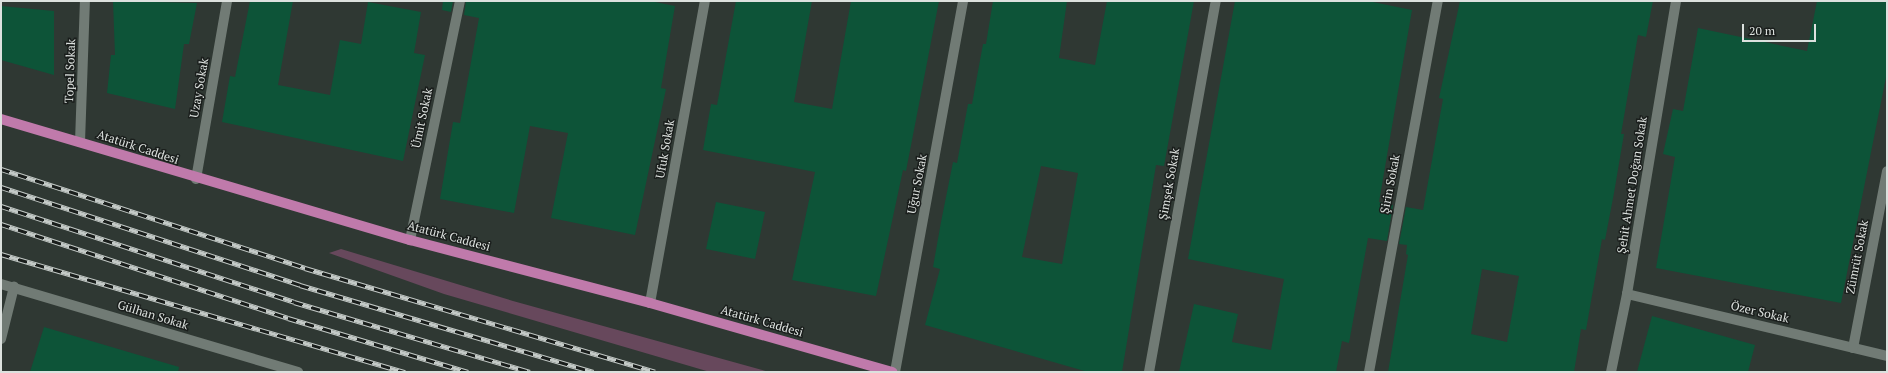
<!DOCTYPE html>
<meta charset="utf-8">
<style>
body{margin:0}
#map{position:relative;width:1888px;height:373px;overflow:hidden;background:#2f3833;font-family:"PT Serif",serif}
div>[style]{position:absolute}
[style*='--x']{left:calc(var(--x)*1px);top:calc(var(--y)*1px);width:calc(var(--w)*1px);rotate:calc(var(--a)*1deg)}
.green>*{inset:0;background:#67485c}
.building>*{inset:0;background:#0d5438}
.minor>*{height:10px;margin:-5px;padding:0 5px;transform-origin:5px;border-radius:5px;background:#717b75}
.major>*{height:10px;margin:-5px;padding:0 5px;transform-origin:5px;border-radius:5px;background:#c07aab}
.rail>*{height:4.5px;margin-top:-2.25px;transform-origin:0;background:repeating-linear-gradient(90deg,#1a1e1c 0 9px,#c4cac7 0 18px);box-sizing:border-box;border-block:1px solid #c4cac7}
span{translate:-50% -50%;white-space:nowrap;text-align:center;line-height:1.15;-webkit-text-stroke:3px #1a1e1c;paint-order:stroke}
.street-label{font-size:12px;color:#dce1de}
.frame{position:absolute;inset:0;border:2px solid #dce1de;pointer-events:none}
.scale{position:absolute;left:1742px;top:24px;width:74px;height:18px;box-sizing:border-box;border:2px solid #dce1de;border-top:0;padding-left:5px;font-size:12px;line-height:14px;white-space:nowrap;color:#dce1de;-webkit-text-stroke:3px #1a1e1c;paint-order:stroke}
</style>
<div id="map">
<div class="green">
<div style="clip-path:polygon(341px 249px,513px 301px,769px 372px,710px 372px,444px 294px,329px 253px)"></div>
</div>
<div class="building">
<div style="clip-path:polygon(113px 1px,197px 3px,189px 44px,184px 44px,175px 109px,107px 93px,111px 55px,115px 55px)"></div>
<div style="clip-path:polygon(250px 1px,293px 1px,278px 85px,330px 95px,340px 40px,361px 44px,368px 2px,421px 12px,414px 53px,425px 55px,403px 161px,222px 122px,230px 76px,235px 77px)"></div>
<div style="clip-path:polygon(443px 1px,453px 1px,451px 12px,442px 10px)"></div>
<div style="clip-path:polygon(466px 1px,650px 1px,675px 6px,661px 88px,666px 89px,635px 235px,551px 218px,568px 133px,530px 126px,514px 213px,440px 199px,453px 122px,460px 123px,479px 18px,464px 15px)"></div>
<div style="clip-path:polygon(736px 1px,812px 1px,794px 102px,832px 109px,851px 1px,939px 1px,906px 171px,903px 170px,876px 296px,792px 280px,815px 172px,703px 150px,711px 104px,717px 105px)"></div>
<div style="clip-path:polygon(evenodd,993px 1px,1067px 1px,1059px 58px,1095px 65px,1107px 1px,1194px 1px,1164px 166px,1156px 165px,1122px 372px,1088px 372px,925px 325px,940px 269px,933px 267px,941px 222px,953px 162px,957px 163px,968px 104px,972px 104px,983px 44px,986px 44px,993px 1px,1041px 166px,1078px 173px,1062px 264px,1022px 257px,1041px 166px)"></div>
<div style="clip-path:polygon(1235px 1px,1368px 1px,1412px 10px,1379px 202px,1393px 205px,1387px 241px,1368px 238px,1349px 343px,1342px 341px,1336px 372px,1179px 372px,1194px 304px,1238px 314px,1232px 342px,1271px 350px,1284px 279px,1188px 259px)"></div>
<div style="clip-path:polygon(evenodd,1460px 1px,1653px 1px,1646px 37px,1638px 35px,1621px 134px,1624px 134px,1614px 193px,1605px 240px,1602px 239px,1586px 330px,1581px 329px,1574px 372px,1388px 372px,1408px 255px,1406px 254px,1407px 245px,1399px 244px,1406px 207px,1423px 210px,1443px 99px,1439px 98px,1460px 1px,1482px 269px,1519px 276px,1507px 342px,1471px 334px,1482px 269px)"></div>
<div style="clip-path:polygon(1817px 1px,1887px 1px,1887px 72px,1841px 303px,1656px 268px,1675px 157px,1663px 154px,1673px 109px,1683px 111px,1698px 28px,1807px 51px)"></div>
<div style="clip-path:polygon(1px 6px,54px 11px,54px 75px,1px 60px)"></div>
<div style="clip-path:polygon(716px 202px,765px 212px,755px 259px,706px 249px)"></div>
<div style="clip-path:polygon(1652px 316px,1755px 345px,1748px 372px,1637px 372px)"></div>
<div style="clip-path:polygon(44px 327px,179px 367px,178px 372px,30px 372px)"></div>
</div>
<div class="minor">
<div style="--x:80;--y:142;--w:141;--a:-88"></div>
<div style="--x:196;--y:179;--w:181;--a:-80.1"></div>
<div style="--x:410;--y:240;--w:244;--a:-78.2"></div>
<div style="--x:1;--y:284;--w:310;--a:16.5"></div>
<div style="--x:1627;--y:294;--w:267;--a:13.4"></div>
<div style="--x:650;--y:303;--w:307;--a:-79.7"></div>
<div style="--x:1;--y:339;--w:54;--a:-76"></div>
<div style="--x:1853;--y:348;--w:180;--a:-79.1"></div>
<div style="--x:895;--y:372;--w:377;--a:-79.6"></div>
<div style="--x:1149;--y:372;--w:377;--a:-79.8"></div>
<div style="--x:1369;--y:372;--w:377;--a:-79.5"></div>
<div style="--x:1611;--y:372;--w:80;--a:-78.4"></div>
<div style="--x:1627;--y:294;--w:297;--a:-80.5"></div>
</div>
<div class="major">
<div style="--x:1;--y:119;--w:427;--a:16.5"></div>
<div style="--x:410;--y:240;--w:248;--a:14.7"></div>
<div style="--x:650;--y:303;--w:252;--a:15.9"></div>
</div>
<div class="rail">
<div style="--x:1;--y:169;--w:320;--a:18"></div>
<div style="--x:305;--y:268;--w:365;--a:16.5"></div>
<div style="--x:1;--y:187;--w:315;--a:18.1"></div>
<div style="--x:300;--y:285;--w:306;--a:16.5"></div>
<div style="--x:1;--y:206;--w:308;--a:18.1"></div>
<div style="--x:294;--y:302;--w:246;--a:16.5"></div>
<div style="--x:1;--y:224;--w:302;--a:18.1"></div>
<div style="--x:288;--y:318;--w:188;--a:16.7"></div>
<div style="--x:1;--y:254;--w:421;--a:16.3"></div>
</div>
<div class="street-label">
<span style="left:70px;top:71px;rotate:-88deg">Topel Sokak</span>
<span style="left:199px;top:88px;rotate:-80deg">Uzay Sokak</span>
<span style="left:422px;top:118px;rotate:-78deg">Ümit Sokak</span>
<span style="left:138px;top:147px;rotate:18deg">Atatürk Caddesi</span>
<span style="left:665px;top:149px;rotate:-80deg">Ufuk Sokak</span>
<span style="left:917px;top:184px;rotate:-79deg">Uğur Sokak</span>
<span style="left:1169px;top:184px;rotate:-80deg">Şimşek Sokak</span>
<span style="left:1390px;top:184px;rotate:-79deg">Şirin Sokak</span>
<span style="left:1632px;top:185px;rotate:-81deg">Şehit Ahmet Doğan Sokak</span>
<span style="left:449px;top:236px;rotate:15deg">Atatürk Caddesi</span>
<span style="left:1857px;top:257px;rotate:-79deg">Zümrüt Sokak</span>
<span style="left:1760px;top:312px;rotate:13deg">Özer Sokak</span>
<span style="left:153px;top:315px;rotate:17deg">Gülhan Sokak</span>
<span style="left:762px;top:321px;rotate:16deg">Atatürk Caddesi</span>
</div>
<div class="frame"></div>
<div class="scale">20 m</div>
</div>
